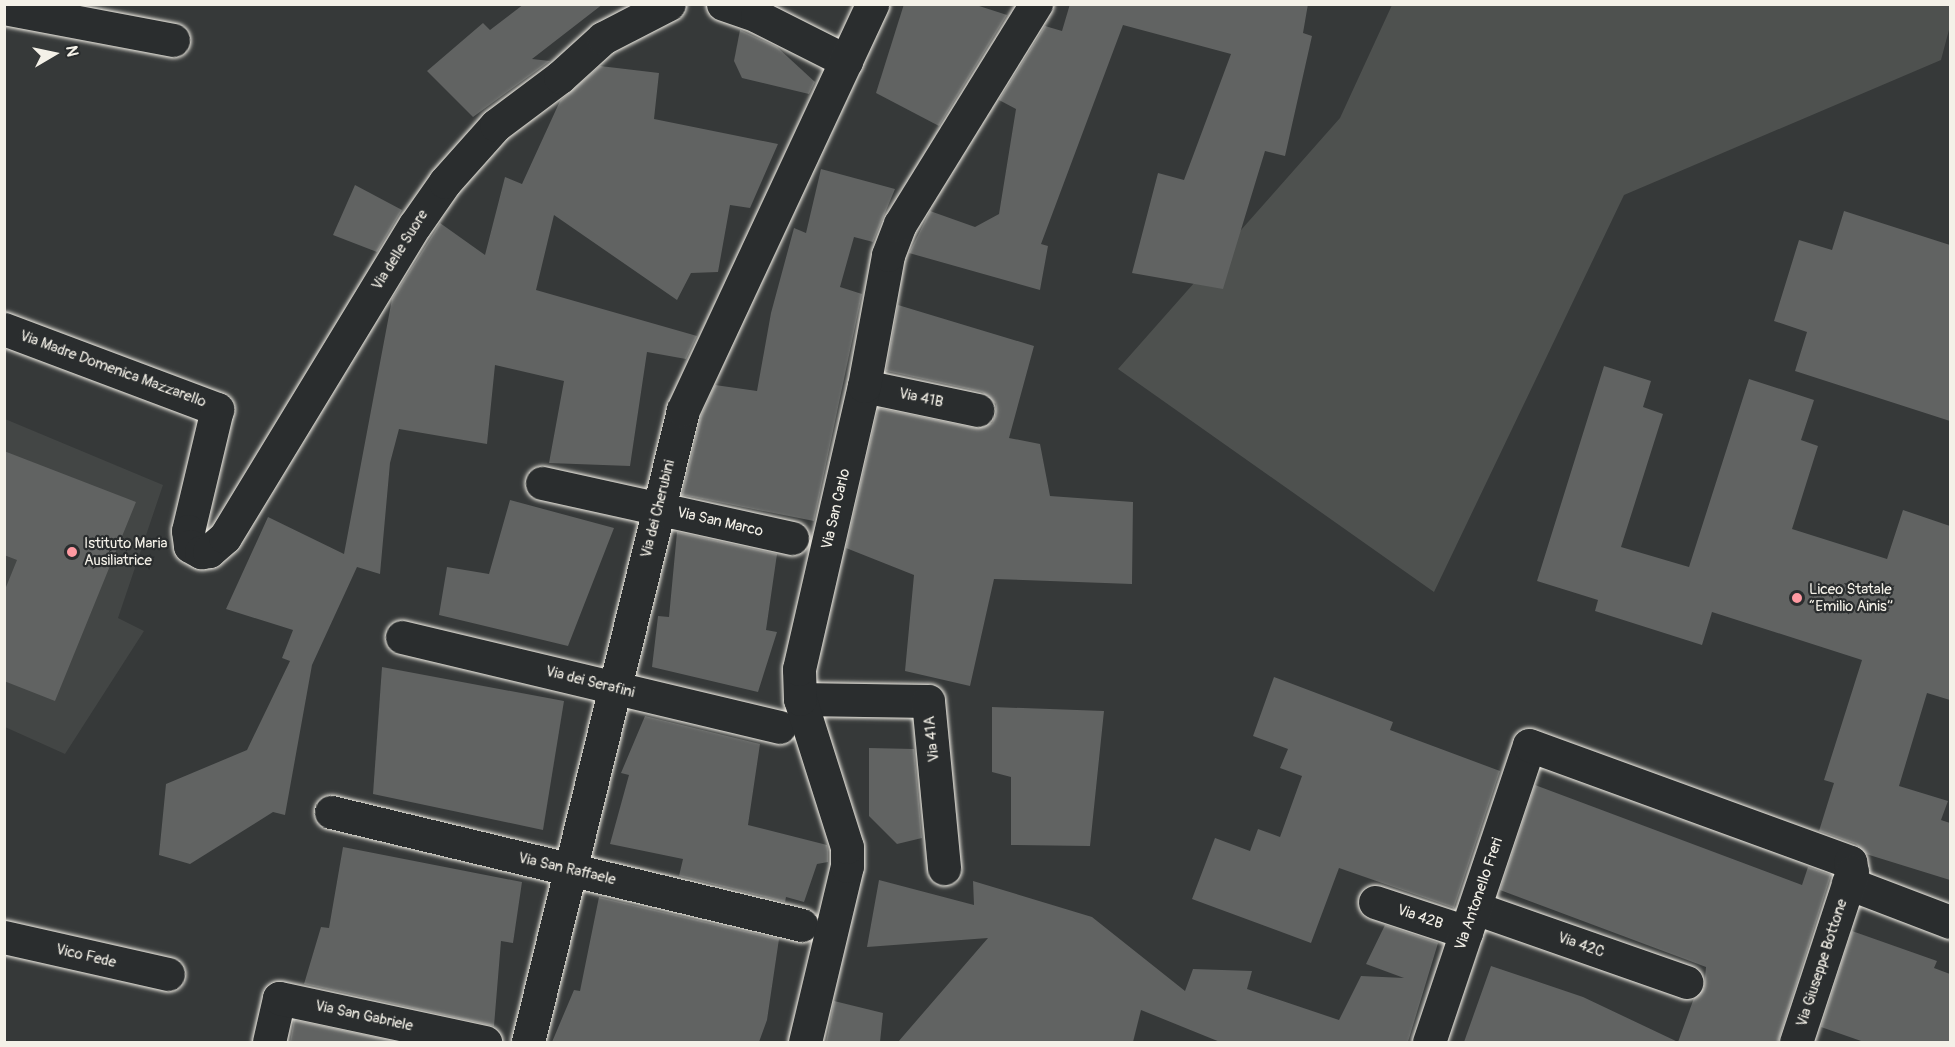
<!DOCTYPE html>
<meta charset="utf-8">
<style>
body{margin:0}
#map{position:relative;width:1955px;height:1047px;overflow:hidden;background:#363939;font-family:Pangolin,sans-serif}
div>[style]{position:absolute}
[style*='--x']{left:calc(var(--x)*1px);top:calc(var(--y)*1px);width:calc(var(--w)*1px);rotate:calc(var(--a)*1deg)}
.built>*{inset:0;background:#434645}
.green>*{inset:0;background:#4e514f}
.building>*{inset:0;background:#616362}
.roads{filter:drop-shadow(0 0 2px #f4f1e8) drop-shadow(0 0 2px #f4f1e8)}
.street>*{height:33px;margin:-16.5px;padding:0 16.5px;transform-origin:16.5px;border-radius:16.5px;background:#2a2d2e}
.dots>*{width:16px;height:16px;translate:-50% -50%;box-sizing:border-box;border:3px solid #2a2d2e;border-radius:50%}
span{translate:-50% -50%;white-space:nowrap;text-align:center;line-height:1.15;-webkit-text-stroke:4.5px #2a2d2e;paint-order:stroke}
.street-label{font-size:15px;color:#f4f1e8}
.poi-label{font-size:15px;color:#f4f1e8}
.left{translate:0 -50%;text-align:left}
.frame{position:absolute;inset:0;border:6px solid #f4f1e8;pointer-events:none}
.north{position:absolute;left:24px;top:24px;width:60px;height:60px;-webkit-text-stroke:4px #2a2d2e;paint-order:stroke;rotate:81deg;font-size:16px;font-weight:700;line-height:24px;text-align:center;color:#f4f1e8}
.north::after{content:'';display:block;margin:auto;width:21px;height:27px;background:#f4f1e8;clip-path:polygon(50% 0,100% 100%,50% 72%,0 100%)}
</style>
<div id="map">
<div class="built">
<div style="clip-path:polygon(5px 419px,163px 485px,118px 618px,144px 631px,65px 754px,5px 727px)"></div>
</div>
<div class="green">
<div style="clip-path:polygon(1392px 5px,1950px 5px,1950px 26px,1941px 60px,1624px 195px,1434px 592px,1118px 369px,1340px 118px)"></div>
</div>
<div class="building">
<div style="clip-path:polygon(524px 4px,603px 4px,532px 59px,550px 61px,473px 117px,427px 71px,483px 23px,490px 30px)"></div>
<div style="clip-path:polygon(904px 4px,973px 4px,1007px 15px,939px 126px,876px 93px)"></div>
<div style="clip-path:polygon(1070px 4px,1308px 4px,1303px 33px,1312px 36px,1285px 156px,1265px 151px,1223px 289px,1132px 273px,1158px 173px,1184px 180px,1231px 54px,1123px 25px,1041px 244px,1048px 246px,1040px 290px,909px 253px,930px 211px,975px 227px,999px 214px,1016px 109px,999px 100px,1045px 26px,1062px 31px)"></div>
<div style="clip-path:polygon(740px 30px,777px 47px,815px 82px,809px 94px,742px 78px,734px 61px)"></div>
<div style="clip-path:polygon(600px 66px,659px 73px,654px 119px,778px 144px,750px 208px,730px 205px,718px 272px,691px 273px,677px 300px,554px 215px,536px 290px,697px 336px,686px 359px,647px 352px,630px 466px,549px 463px,564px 381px,495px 365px,487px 444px,399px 429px,390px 463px,380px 574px,357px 567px,312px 665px,285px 815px,273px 812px,190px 864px,159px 855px,166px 784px,247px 750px,290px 661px,282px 658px,293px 630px,226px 609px,268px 517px,344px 554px,392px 299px,440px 223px,485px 255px,505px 177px,522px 184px,560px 101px)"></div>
<div style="clip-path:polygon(821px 169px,895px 189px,873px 242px,854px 237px,840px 287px,862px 294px,814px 521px,682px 495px,701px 416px,715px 385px,757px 391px,771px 313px,794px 228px,806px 233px)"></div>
<div style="clip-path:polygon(355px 185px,402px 210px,377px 252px,333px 235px)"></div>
<div style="clip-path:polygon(1844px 211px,1950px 245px,1950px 421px,1795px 371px,1807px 332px,1774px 321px,1799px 240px,1832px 250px)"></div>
<div style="clip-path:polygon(898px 305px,1034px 346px,1009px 438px,1040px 444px,1050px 496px,1133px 502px,1132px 584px,994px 579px,970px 686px,905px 671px,914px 575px,846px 548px,878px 408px,975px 428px,992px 423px,996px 414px,996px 404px,982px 392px,886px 371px)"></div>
<div style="clip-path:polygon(1604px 366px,1651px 381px,1643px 407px,1663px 414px,1621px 547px,1689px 567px,1749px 379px,1814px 400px,1801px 440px,1818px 446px,1792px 529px,1887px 559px,1903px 510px,1950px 526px,1950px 700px,1927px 693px,1899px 786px,1948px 801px,1941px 820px,1950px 823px,1950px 880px,1866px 854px,1856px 844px,1819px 831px,1834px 783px,1824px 780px,1862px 660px,1712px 612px,1702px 645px,1595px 611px,1598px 600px,1537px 581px)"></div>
<div style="clip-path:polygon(4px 451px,136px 502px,55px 701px,4px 681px,4px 592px,17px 560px,4px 555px)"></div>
<div style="clip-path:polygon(510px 500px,614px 528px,568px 646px,439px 615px,447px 567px,489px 574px)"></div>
<div style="clip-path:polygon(677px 532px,777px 554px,766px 630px,777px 632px,758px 692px,652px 667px,658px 616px,669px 617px)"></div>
<div style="clip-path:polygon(382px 667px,564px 701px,543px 830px,373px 794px)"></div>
<div style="clip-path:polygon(1274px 677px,1393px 722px,1390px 730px,1500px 771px,1454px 908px,1339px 868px,1311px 943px,1192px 899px,1215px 838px,1250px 851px,1258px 829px,1280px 837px,1302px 776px,1280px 768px,1288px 749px,1253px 736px)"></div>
<div style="clip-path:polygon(992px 707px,1104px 711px,1090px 846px,1011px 845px,1011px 777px,992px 772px)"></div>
<div style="clip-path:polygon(645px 716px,760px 744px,748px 825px,827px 845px,828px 850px,828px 862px,817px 864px,804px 902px,786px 897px,785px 902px,679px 876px,683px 859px,610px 844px,629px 775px,621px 773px)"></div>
<div style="clip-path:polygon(869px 748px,914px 749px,922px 838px,897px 844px,869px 816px)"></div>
<div style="clip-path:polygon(1535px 785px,1802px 885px,1808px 867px,1831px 875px,1778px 1042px,1464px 1042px,1491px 966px,1583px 997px,1678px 1042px,1694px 998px,1704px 988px,1706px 967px,1500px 890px)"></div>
<div style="clip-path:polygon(343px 847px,522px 882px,513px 943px,501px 941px,494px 1026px,304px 984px,321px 927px,329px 928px)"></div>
<div style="clip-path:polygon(879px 880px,974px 905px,973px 881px,1092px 917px,1185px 991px,1193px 969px,1252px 971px,1247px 989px,1339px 1020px,1361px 976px,1404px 978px,1366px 964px,1385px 925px,1438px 943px,1408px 1042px,1220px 1042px,1141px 1010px,1133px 1042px,898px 1042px,988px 938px,867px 947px)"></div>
<div style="clip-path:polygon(599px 897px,779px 939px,767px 1020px,759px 1042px,552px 1042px,574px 990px,580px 991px)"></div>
<div style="clip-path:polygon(1852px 931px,1937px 961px,1934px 968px,1950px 974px,1950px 1042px,1864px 1042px,1821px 1027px)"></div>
<div style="clip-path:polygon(834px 1001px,883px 1013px,880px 1042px,826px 1042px)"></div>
<div style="clip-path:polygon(294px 1020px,398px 1042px,290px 1042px)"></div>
</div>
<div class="roads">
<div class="street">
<div style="--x:723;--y:4;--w:36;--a:19"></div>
<div style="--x:757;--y:16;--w:100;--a:26.8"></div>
<div style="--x:4;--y:8;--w:172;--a:10.7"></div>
<div style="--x:4;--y:329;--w:228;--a:20.6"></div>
<div style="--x:217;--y:409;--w:125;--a:103.4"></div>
<div style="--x:188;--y:531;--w:15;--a:82"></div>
<div style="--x:190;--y:546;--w:13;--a:29"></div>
<div style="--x:201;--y:552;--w:8;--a:-7"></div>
<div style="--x:209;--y:551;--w:21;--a:-41"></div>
<div style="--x:225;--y:537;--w:365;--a:-58.7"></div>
<div style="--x:415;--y:225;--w:52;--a:-55.1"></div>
<div style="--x:445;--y:182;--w:76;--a:-48.2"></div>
<div style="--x:496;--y:125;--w:80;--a:-36.9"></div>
<div style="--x:560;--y:77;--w:58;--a:-42.2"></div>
<div style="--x:603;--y:38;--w:74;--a:-27.3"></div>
<div style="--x:864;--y:386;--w:116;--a:11.9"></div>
<div style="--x:542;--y:483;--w:256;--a:12.4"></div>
<div style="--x:402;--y:637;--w:388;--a:13.4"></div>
<div style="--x:800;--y:699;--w:128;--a:0.9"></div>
<div style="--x:928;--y:701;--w:168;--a:84.5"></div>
<div style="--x:331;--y:812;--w:484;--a:13.5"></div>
<div style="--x:1848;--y:883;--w:109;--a:20.9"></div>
<div style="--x:1375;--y:902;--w:96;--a:18.2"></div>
<div style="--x:1475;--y:908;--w:224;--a:19.3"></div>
<div style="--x:4;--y:937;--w:168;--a:12.7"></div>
<div style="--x:269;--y:1042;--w:45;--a:-77.2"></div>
<div style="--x:279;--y:998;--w:211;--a:12.1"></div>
<div style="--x:528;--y:1042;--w:651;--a:-76.22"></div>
<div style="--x:683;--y:410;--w:448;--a:-65"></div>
<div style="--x:805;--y:1042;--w:181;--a:-76.6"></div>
<div style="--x:847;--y:866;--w:19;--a:-90"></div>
<div style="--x:847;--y:847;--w:155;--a:-107.6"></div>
<div style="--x:800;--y:699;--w:30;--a:-92"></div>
<div style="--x:799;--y:669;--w:290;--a:-77.1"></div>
<div style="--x:864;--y:386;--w:133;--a:-79.6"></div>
<div style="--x:888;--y:255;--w:33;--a:-69"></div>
<div style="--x:900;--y:224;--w:259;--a:-58.3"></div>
<div style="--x:1429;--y:1042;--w:313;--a:-71.4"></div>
<div style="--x:1529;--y:745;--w:342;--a:20"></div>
<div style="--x:1850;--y:862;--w:10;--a:79"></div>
<div style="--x:1852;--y:872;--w:179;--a:108.2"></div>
</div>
</div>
<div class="dots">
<div style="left:72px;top:552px;background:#ff9aa2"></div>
<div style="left:1797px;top:598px;background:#ff9aa2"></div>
</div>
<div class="street-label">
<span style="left:400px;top:250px;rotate:-58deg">Via delle Suore</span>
<span style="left:113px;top:369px;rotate:20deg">Via Madre Domenica Mazzarello</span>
<span style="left:921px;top:398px;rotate:12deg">Via 41B</span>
<span style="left:658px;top:509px;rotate:-76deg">Via dei Cherubini</span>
<span style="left:836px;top:509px;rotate:-77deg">Via San Carlo</span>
<span style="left:720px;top:522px;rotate:13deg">Via San Marco</span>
<span style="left:590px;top:682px;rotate:14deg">Via dei Serafini</span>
<span style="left:932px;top:739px;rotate:-96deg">Via 41A</span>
<span style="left:567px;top:869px;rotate:13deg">Via San Raffaele</span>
<span style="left:1479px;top:894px;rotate:-71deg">Via Antonello Freri</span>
<span style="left:1420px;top:917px;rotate:19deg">Via 42B</span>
<span style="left:1581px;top:945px;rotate:19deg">Via 42C</span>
<span style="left:86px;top:956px;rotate:13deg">Vico Fede</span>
<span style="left:1822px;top:963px;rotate:-72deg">Via Giuseppe Bottone</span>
<span style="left:364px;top:1016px;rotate:12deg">Via San Gabriele</span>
</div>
<div class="poi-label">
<span class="left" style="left:84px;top:552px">Istituto Maria<br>Ausiliatrice</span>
<span class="left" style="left:1809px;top:598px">Liceo Statale<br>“Emilio Ainis”</span>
</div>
<div class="frame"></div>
<div class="north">N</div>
</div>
